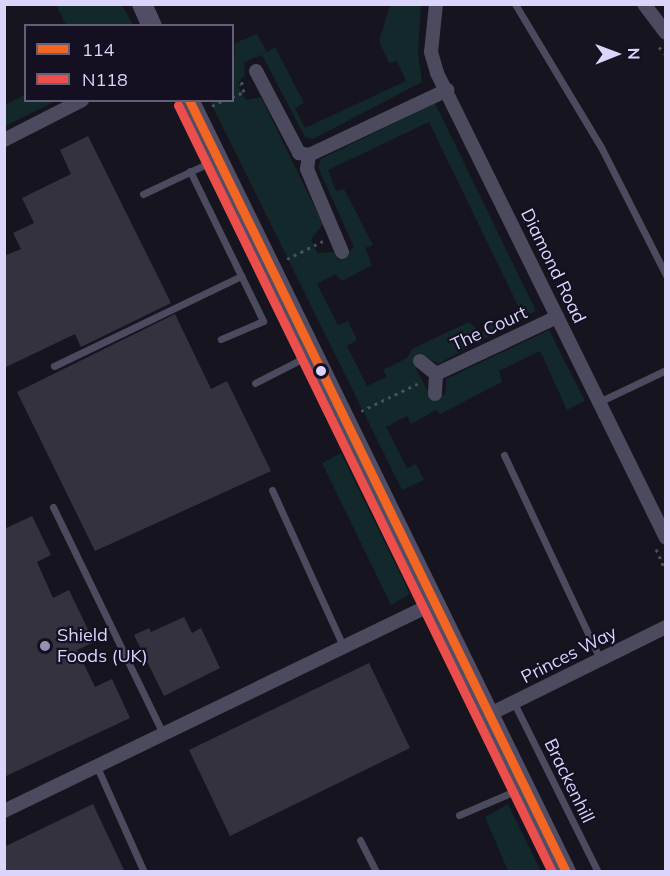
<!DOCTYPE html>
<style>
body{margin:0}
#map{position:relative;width:670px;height:876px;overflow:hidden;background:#16141e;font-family:Mulish,sans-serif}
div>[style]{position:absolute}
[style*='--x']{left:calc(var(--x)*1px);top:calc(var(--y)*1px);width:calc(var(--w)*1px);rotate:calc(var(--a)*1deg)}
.green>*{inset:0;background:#13282a}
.building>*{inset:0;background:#353240}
.path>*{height:3px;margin-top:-1.5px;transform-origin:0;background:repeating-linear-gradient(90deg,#47515e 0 3px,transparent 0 7.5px)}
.lane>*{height:7px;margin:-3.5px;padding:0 3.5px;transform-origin:3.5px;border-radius:3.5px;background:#4c4a5f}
.street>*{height:14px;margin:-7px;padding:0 7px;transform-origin:7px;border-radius:7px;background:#4c4a5f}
.secondary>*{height:20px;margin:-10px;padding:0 10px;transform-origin:10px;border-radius:10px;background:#504d64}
.bus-1>*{height:9px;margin:-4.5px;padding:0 4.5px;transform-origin:4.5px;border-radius:4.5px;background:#f26522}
.bus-2>*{height:9px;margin:-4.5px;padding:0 4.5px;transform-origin:4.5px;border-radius:4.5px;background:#ec4f4b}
.dots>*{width:16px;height:16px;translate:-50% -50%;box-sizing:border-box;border:3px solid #141022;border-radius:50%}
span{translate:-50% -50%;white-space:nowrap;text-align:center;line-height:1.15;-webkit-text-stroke:4.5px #141022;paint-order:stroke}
.street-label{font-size:18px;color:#dbd5fc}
.poi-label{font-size:18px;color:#dbd5fc}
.left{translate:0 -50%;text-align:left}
.frame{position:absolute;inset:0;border:6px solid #dbd5fc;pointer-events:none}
.legend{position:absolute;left:24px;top:24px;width:210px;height:78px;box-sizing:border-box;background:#141022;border:2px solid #645f79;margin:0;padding:8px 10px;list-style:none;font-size:18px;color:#dbd5fc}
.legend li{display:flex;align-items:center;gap:12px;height:30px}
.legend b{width:30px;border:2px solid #645f79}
.north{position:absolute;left:586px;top:24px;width:60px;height:60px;-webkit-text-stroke:4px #141022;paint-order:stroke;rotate:89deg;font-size:16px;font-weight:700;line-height:24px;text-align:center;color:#dbd5fc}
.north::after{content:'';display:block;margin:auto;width:21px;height:27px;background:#dbd5fc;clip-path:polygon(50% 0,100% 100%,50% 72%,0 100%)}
</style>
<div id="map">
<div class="green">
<div style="clip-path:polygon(56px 5px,122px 5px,133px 25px,66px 25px)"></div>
<div style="clip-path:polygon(evenodd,390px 5px,421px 5px,418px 53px,422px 82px,313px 139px,305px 137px,262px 55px,244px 62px,245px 75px,239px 82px,240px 91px,246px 100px,261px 97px,323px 224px,311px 240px,317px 253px,335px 252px,338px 260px,354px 247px,318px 167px,321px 159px,435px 103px,536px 311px,438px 364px,425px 356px,416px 368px,429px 394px,445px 395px,446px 379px,549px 330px,585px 401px,567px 410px,540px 351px,499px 371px,502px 382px,440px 414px,436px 410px,411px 424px,407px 416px,386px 427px,407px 468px,416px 464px,424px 480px,402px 490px,210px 101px,232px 100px,235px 43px,257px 34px,267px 52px,275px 47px,304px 103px,295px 108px,305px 128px,406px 81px,397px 61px,389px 63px,379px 41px,390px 5px,429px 122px,520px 310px,479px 331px,469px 322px,412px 349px,407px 358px,383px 370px,387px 377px,367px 386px,347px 346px,357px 340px,348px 321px,338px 325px,317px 284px,335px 274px,342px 281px,372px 265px,365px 248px,373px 245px,344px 189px,336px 191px,328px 170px,429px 122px)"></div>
<div style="clip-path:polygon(25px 95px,26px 100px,56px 101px,5px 126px,5px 105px)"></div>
<div style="clip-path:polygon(341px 453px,410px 594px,391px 605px,322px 463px)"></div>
<div style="clip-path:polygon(508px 804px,541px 871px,508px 871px,485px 817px)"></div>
</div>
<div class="building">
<div style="clip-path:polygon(88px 136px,171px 303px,81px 347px,75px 334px,4px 368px,4px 256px,21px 249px,13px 233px,34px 223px,22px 198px,71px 174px,60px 150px)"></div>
<div style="clip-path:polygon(175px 314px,211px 389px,227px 381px,271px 471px,95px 551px,17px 392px)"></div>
<div style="clip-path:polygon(32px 516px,51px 555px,37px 562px,53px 598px,69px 590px,94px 642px,77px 650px,95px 687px,112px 679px,130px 718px,4px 777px,4px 529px)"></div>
<div style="clip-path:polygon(184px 617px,192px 633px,201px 628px,220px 668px,164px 696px,134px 635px,149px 628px,151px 632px)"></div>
<div style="clip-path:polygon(369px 663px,410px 748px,230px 836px,189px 750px)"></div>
<div style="clip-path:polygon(93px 804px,125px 872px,4px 872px,4px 847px)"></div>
</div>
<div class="path">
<div style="--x:659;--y:47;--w:11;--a:49"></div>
<div style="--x:232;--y:97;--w:13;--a:-23"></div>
<div style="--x:244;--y:92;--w:9;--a:-111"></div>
<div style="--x:241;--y:84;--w:7;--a:-45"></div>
<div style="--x:212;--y:106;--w:13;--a:-27"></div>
<div style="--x:287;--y:259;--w:40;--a:-26.6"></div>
<div style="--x:361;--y:411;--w:67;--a:-25.8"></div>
<div style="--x:656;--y:549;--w:24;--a:66"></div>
</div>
<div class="lane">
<div style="--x:515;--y:4;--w:167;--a:59"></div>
<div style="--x:601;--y:147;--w:144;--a:63.1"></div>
<div style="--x:190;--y:171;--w:167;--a:64"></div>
<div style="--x:263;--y:321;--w:46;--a:156.8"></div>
<div style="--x:143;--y:194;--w:80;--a:-25.3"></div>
<div style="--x:54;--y:366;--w:208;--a:-25.7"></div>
<div style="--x:255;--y:383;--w:64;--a:-27"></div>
<div style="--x:601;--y:401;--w:72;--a:-25.5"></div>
<div style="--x:504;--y:455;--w:225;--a:64.8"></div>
<div style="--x:272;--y:490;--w:174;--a:65.5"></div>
<div style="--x:53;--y:507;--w:254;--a:64.1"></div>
<div style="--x:514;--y:703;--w:189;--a:63.6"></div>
<div style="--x:97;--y:767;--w:115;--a:65.9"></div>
<div style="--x:459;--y:815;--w:69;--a:-23.2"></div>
<div style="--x:360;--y:840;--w:36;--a:63"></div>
</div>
<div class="street">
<div style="--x:436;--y:4;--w:48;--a:95.9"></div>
<div style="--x:431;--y:52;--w:22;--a:74"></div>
<div style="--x:437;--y:73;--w:518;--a:63.78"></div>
<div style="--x:644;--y:4;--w:36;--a:53"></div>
<div style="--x:256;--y:71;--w:93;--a:62.3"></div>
<div style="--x:299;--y:153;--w:10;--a:11"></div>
<div style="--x:309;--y:155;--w:14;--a:98"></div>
<div style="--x:307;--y:169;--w:90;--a:67.1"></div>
<div style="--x:4;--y:140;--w:88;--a:-27.1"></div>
<div style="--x:309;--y:155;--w:153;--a:-25.2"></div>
<div style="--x:420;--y:361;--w:21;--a:39"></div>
<div style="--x:436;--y:374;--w:20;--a:93"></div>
<div style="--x:436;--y:374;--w:134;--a:-25.2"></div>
<div style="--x:488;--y:715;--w:199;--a:-26.3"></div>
<div style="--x:4;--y:811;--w:478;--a:-25.8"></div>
</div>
<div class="secondary">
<div style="--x:142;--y:4;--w:24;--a:66"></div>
<div style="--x:189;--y:100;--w:859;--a:63.97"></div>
</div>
<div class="bus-1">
<div style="--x:189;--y:100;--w:859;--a:63.97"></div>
</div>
<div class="bus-2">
<div style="--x:178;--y:105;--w:853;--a:64.01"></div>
</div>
<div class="dots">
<div style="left:321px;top:371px;background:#dbd5fc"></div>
<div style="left:45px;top:646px;background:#9691ae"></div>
</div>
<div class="street-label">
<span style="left:553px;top:266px;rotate:64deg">Diamond Road</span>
<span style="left:489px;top:329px;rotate:-25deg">The Court</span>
<span style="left:569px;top:655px;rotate:-27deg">Princes Way</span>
<span style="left:569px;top:781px;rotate:64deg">Brackenhill</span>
</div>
<div class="poi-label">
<span class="left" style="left:57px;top:646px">Shield<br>Foods (UK)</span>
</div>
<div class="frame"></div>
<ul class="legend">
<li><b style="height:8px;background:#f26522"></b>114</li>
<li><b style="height:8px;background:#ec4f4b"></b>N118</li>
</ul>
<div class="north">N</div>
</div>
